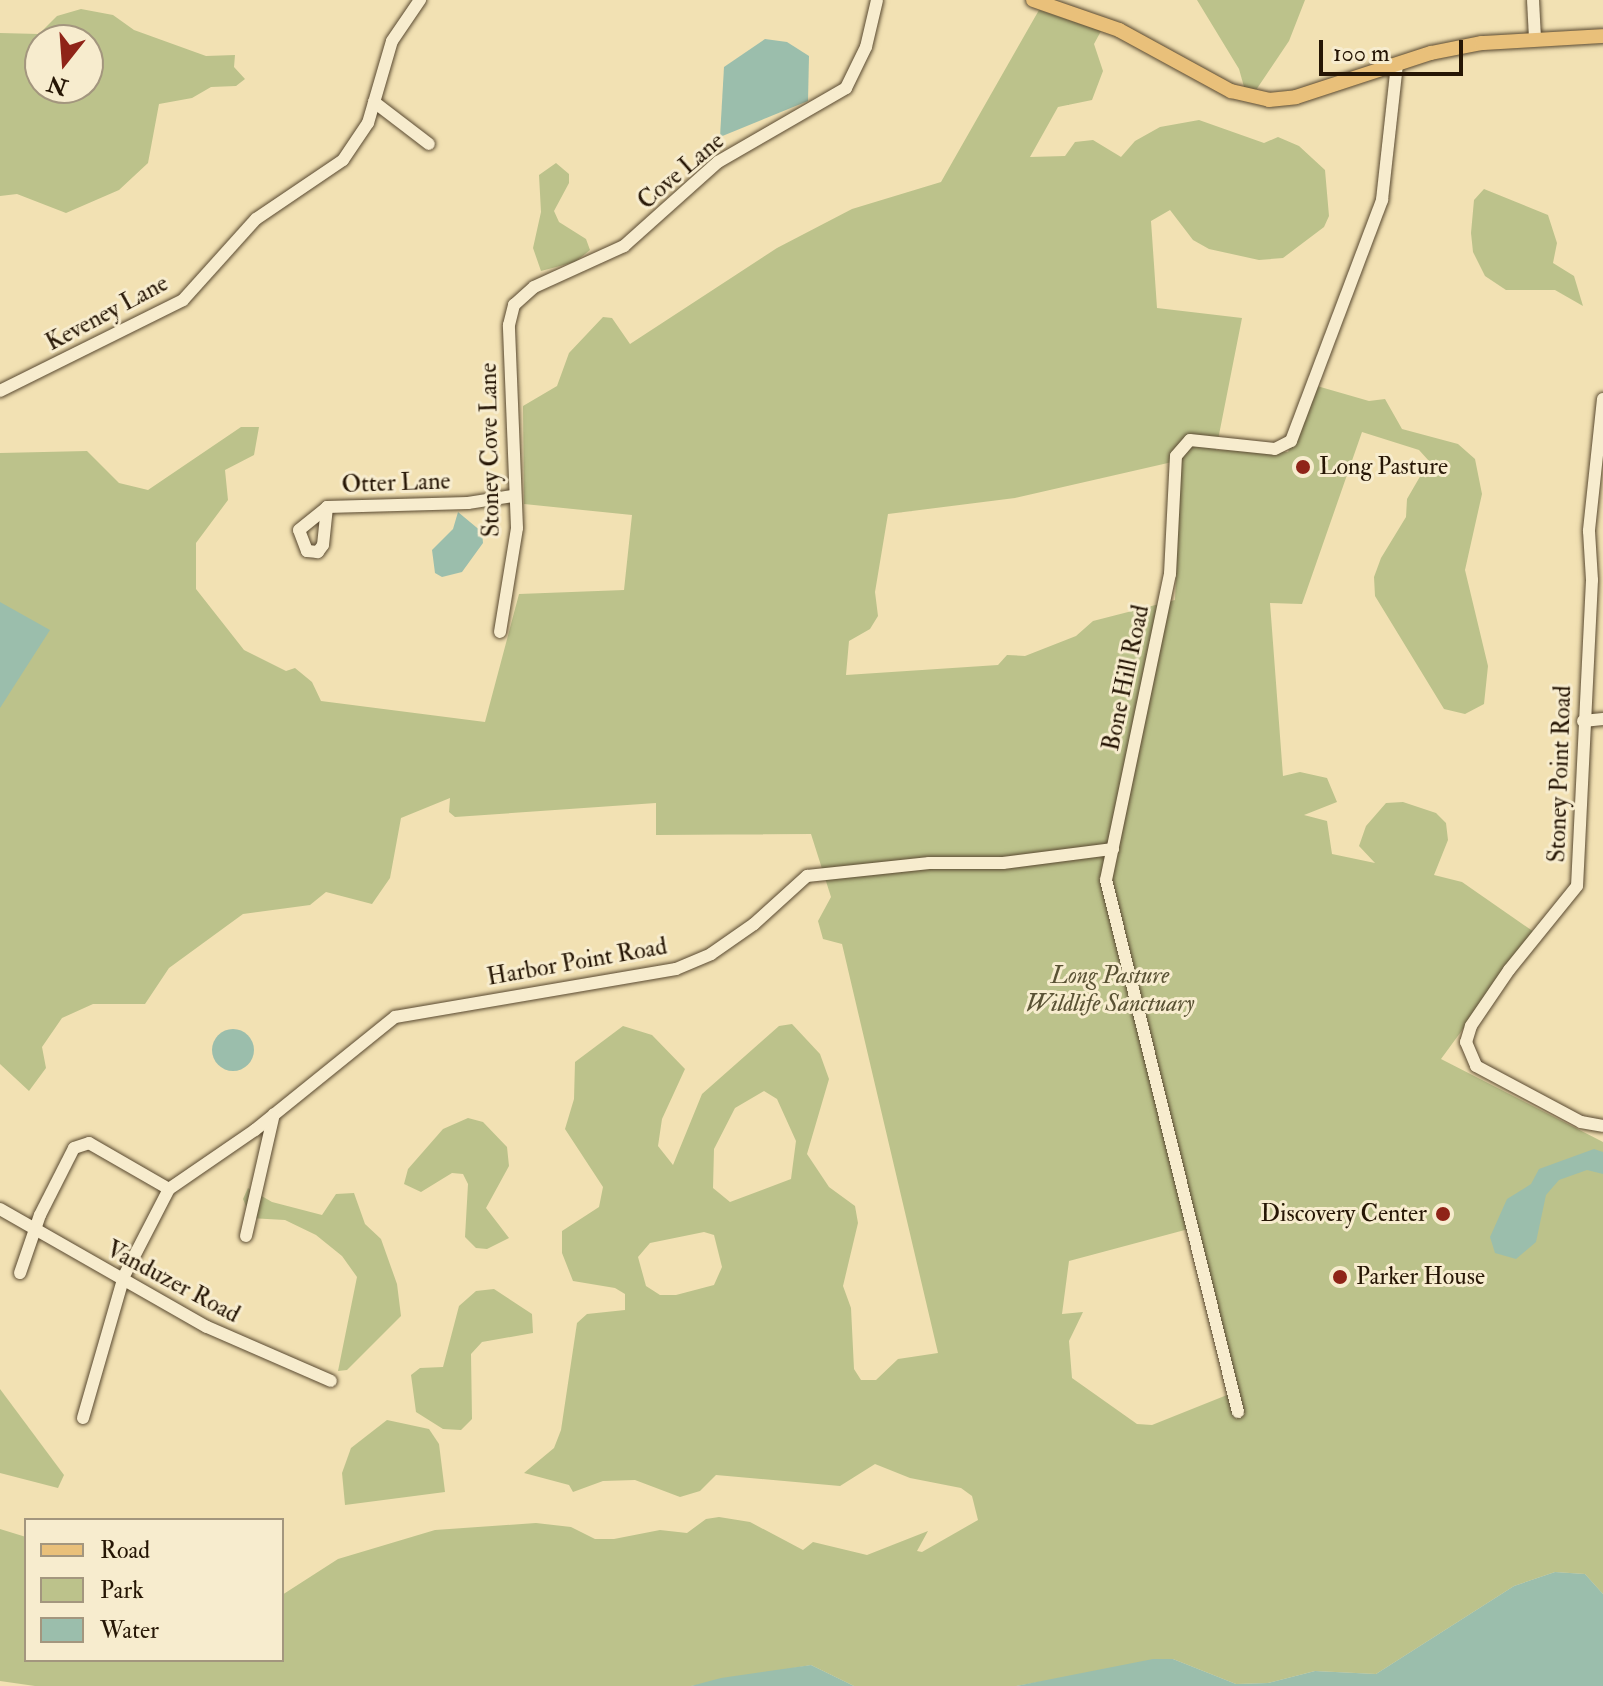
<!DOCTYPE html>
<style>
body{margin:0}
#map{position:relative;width:1603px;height:1686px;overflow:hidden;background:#f2e1b3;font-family:"IM FELL Double Pica",serif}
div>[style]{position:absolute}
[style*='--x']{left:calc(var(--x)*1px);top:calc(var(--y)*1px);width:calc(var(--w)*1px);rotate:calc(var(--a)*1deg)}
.green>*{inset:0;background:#bcc28b}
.water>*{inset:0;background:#9bbeac}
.round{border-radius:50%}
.roads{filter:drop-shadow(0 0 2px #594930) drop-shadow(0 0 2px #594930)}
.minor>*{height:12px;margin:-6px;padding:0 6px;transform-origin:6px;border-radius:6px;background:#f7ecce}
.major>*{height:14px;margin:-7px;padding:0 7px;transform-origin:7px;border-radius:7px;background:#e9c07a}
.dots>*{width:22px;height:22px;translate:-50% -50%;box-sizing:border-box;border:4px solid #f7ecce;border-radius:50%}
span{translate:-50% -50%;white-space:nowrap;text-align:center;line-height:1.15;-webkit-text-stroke:6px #f7ecce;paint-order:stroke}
.street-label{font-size:24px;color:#261605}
.poi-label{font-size:24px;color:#261605}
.left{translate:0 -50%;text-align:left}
.right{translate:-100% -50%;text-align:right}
.park-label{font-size:24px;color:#5a5234;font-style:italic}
.legend{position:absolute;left:24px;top:1518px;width:260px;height:144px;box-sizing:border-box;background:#f7ecce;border:2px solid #a3967e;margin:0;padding:10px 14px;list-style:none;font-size:24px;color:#261605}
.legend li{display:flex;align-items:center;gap:16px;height:40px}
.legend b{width:40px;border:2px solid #a3967e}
.north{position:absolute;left:24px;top:24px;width:80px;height:80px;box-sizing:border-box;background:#f7ecce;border:2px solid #a3967e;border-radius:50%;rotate:197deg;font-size:22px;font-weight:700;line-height:32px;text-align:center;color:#261605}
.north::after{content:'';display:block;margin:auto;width:28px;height:36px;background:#8f2418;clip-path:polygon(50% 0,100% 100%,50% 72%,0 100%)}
.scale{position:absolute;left:1319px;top:40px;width:144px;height:36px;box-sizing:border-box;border:4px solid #261605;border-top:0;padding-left:10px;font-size:24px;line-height:28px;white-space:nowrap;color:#261605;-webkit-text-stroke:6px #f7ecce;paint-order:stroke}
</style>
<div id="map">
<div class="green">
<div style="clip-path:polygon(1197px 0,1305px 0,1289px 41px,1254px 93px,1246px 94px,1239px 69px)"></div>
<div style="clip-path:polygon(evenodd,81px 9px,113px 15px,134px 30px,206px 56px,235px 55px,234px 67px,245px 79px,236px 86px,211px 87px,192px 98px,159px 104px,148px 163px,119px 190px,66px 213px,17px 194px,0 196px,0 33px,39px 34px,57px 16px,81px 9px,40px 40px,88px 40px,88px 88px,40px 88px,40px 40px)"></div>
<div style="clip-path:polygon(evenodd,1039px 10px,1101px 31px,1094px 44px,1103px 71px,1092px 100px,1058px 107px,1030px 157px,1065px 156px,1075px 142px,1093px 140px,1121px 157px,1135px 141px,1160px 127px,1199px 120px,1264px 143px,1278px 137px,1299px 146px,1325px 170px,1329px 216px,1324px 227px,1283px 258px,1259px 260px,1209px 249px,1193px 240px,1170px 210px,1151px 221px,1157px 308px,1242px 318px,1216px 450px,1288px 452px,1317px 386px,1369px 401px,1385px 399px,1402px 429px,1458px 444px,1475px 459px,1482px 494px,1465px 570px,1488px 666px,1484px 704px,1465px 714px,1444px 709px,1375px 596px,1374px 577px,1381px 558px,1406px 517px,1407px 499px,1429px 461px,1419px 450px,1362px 432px,1302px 604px,1270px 603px,1283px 776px,1300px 772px,1327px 778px,1337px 802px,1304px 815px,1327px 821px,1332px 854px,1375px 863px,1359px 846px,1366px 826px,1386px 803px,1403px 802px,1436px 813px,1446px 823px,1448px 840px,1434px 875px,1462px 882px,1534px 932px,1441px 1059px,1603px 1142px,1603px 1594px,1585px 1574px,1555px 1572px,1514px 1586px,1376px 1674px,1315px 1671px,1268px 1683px,1236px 1684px,1173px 1659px,1016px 1686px,854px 1686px,811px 1665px,691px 1686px,35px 1686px,0 1681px,0 1529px,26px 1537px,26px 1660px,282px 1660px,282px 1595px,338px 1559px,435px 1530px,536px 1523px,571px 1527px,595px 1539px,614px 1539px,660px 1530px,687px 1533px,706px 1519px,719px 1517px,750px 1522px,803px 1550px,813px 1542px,867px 1555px,928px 1531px,917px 1551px,922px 1552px,978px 1520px,972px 1496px,961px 1488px,910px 1478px,875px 1464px,840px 1486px,716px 1475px,700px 1491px,680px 1497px,635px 1480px,603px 1481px,573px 1492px,569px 1485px,524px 1473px,554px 1448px,561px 1430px,577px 1323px,587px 1314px,625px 1310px,625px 1294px,615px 1288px,573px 1281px,562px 1253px,562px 1231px,599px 1207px,603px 1187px,565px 1129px,574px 1099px,575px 1062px,623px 1026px,652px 1035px,685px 1069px,662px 1119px,658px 1146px,673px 1165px,702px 1094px,779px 1026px,792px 1024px,820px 1054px,829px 1079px,807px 1154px,829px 1187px,855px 1206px,858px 1223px,843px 1286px,851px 1308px,854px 1369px,861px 1380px,876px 1380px,898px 1359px,938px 1353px,842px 944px,823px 939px,818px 921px,831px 897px,811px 834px,656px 835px,656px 803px,455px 817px,449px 812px,450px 798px,401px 818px,390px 878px,372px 904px,326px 892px,310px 905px,243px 914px,169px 968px,145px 1004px,93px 1004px,62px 1018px,42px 1047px,46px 1068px,29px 1091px,0 1064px,0 453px,87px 451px,119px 483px,148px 490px,241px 427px,259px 427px,254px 455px,225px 470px,228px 500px,196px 543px,196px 589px,244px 650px,286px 671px,295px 668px,312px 682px,321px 701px,485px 722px,519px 594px,624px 590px,632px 515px,524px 504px,523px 406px,557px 386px,569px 353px,603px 317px,612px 318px,630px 344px,777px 248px,852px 209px,941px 182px,1039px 10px,1181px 460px,1175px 600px,1093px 621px,1076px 636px,1025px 656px,1007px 655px,998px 665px,846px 675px,849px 641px,870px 629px,878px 616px,875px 592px,888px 514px,1015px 498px,1181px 460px,1039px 10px,764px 1091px,777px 1099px,796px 1141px,791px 1179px,730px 1202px,713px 1188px,714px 1149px,735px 1108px,764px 1091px,1039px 10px,1196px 1227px,1237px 1391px,1152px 1425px,1137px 1424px,1072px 1378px,1069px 1341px,1083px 1312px,1062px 1314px,1069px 1261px,1196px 1227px,1039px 10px,704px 1232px,714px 1235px,722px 1267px,714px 1285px,676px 1295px,660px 1295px,646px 1286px,638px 1257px,650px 1243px,704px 1232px)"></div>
<div style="clip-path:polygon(556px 163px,569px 174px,569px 183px,554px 211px,559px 222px,586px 239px,590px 250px,575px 262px,541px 271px,533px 248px,541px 212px,539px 175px)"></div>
<div style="clip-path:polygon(1484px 189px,1548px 215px,1557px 243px,1553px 263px,1574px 276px,1583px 306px,1555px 290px,1506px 290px,1485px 276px,1473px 252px,1471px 233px,1474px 200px)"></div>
<div style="clip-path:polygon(468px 1118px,483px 1122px,507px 1147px,509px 1166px,486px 1208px,509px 1238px,487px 1249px,476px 1248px,465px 1237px,468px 1184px,463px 1174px,452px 1173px,421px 1192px,404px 1184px,408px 1169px,443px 1129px)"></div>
<div style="clip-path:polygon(248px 1188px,272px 1202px,322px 1215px,336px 1194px,354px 1193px,365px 1224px,381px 1239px,397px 1284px,401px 1316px,347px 1370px,338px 1371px,357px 1277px,342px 1256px,316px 1235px,285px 1220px,251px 1218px,243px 1199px)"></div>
<div style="clip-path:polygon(494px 1289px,532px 1314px,533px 1333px,482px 1342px,471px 1354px,472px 1419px,461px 1430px,443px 1429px,416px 1412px,411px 1375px,420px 1368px,443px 1367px,459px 1306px,476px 1291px)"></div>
<div style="clip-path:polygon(0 1389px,64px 1475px,58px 1488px,0 1473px)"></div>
<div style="clip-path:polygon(387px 1420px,429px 1429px,439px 1444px,445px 1492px,345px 1505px,342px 1473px,351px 1448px)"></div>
</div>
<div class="water">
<div style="clip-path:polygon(765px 39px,787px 42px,809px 56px,808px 101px,720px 137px,724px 67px)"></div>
<div style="clip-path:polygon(458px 512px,482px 532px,483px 543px,462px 572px,442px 577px,435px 573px,432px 550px,453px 529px)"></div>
<div style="clip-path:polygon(0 602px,50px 630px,0 708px)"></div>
<div class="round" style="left:212px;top:1029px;width:42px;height:42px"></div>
<div style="clip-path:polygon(1594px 1149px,1603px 1152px,1603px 1174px,1587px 1170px,1559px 1180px,1546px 1195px,1536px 1242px,1516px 1259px,1495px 1253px,1490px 1237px,1507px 1199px,1531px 1184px,1539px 1169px)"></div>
<div style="clip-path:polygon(1555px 1572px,1585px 1574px,1603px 1594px,1603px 1686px,1016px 1686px,1153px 1659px,1173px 1659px,1236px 1684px,1268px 1683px,1315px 1671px,1376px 1674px,1514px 1586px)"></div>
<div style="clip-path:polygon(811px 1665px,854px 1686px,691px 1686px,721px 1678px)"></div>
</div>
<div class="roads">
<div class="minor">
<div style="--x:1533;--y:0;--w:38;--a:87"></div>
<div style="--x:374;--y:102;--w:69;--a:37.4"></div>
<div style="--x:0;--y:391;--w:204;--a:-26.4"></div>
<div style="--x:183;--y:300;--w:109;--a:-48"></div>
<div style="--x:256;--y:219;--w:105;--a:-34.1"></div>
<div style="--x:343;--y:160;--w:45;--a:-56"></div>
<div style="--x:368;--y:123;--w:85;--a:-73.7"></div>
<div style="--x:392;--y:41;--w:50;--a:-55.7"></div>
<div style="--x:1603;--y:399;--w:133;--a:96.1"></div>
<div style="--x:1589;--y:531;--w:49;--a:86.5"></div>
<div style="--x:1592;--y:580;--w:306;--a:92.8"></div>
<div style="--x:1577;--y:886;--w:108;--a:129"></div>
<div style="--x:1509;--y:970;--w:68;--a:124.2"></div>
<div style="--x:1471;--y:1026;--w:17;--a:107"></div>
<div style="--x:1466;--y:1042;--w:26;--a:67"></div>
<div style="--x:1476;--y:1066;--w:119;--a:28.1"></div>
<div style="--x:1581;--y:1122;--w:22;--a:10"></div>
<div style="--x:327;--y:507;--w:38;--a:96"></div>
<div style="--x:323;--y:545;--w:9;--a:126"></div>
<div style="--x:318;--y:552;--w:11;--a:-175"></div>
<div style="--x:307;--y:551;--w:22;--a:-111"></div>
<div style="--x:299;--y:530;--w:36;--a:-39"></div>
<div style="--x:327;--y:507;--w:141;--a:-1.6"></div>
<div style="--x:468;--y:503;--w:45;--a:-9"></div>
<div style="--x:500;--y:632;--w:105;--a:-80.7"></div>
<div style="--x:517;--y:528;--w:203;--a:-92.3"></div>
<div style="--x:509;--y:325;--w:21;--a:-76"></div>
<div style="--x:514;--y:305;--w:27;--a:-42"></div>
<div style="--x:534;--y:287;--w:99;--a:-24.5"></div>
<div style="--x:624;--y:246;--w:126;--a:-41.8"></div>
<div style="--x:718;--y:162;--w:148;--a:-30"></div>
<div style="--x:846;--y:88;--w:46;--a:-64"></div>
<div style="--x:866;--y:47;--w:48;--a:-76.8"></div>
<div style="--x:1583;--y:721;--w:20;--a:-6"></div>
<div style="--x:0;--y:1209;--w:238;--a:29.7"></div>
<div style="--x:207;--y:1327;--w:135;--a:23.5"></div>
<div style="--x:246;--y:1236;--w:125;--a:-77.1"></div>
<div style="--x:20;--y:1273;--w:61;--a:-71"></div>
<div style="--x:40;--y:1215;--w:75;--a:-63.1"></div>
<div style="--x:74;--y:1148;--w:16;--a:-18"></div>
<div style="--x:89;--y:1143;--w:92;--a:29.9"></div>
<div style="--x:169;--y:1189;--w:104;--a:-34.5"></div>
<div style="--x:255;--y:1130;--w:180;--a:-38.9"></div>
<div style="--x:395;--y:1017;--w:285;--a:-9.7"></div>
<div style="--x:676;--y:969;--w:38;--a:-23"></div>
<div style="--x:711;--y:954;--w:52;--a:-34.9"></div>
<div style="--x:754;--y:924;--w:72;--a:-42.2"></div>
<div style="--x:807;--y:876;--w:123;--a:-6.1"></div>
<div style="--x:929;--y:863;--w:74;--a:0"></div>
<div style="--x:1003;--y:863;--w:111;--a:-7.3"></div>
<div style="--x:1238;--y:1412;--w:548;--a:-103.93"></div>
<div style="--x:1106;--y:880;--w:313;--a:-78.2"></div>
<div style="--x:1170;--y:574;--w:118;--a:-87.1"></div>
<div style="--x:1176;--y:456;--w:21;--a:-49"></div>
<div style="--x:1190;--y:440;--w:85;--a:6"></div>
<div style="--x:1275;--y:449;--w:18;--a:-27"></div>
<div style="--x:1291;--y:441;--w:258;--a:-69.3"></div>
<div style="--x:1382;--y:200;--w:136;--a:-83.7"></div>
<div style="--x:83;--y:1418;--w:148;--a:-73.9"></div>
<div style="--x:124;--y:1276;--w:98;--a:-62.7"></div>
</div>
<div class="major">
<div style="--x:1033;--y:0;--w:91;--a:19.2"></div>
<div style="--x:1119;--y:30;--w:128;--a:28.6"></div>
<div style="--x:1231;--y:91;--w:39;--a:13"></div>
<div style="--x:1269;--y:100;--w:27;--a:-6"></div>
<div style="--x:1296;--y:97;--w:142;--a:-18.1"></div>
<div style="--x:1431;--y:53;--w:52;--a:-11.1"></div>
<div style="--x:1482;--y:43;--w:121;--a:-3.3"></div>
</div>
</div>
<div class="dots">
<div style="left:1303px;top:467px;background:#8f2418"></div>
<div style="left:1443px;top:1214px;background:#8f2418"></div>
<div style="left:1340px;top:1277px;background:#8f2418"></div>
</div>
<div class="street-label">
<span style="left:681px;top:171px;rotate:-40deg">Cove Lane</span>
<span style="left:107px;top:313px;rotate:-28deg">Keveney Lane</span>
<span style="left:490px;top:450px;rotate:-91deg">Stoney Cove Lane</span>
<span style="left:396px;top:483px;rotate:-2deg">Otter Lane</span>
<span style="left:1126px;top:678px;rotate:-78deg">Bone Hill Road</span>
<span style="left:1560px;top:774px;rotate:-88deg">Stoney Point Road</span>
<span style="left:577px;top:962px;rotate:-10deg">Harbor Point Road</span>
<span style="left:173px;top:1282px;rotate:28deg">Vanduzer Road</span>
</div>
<div class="poi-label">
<span class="left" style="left:1319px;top:467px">Long Pasture</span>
<span class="right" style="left:1427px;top:1214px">Discovery Center</span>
<span class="left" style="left:1356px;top:1277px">Parker House</span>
</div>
<div class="park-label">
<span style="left:1110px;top:990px">Long Pasture<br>Wildlife Sanctuary</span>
</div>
<ul class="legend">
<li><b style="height:10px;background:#e9c07a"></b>Road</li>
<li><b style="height:22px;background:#bcc28b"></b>Park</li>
<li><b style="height:22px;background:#9bbeac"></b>Water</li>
</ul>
<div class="north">N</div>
<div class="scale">100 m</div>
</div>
